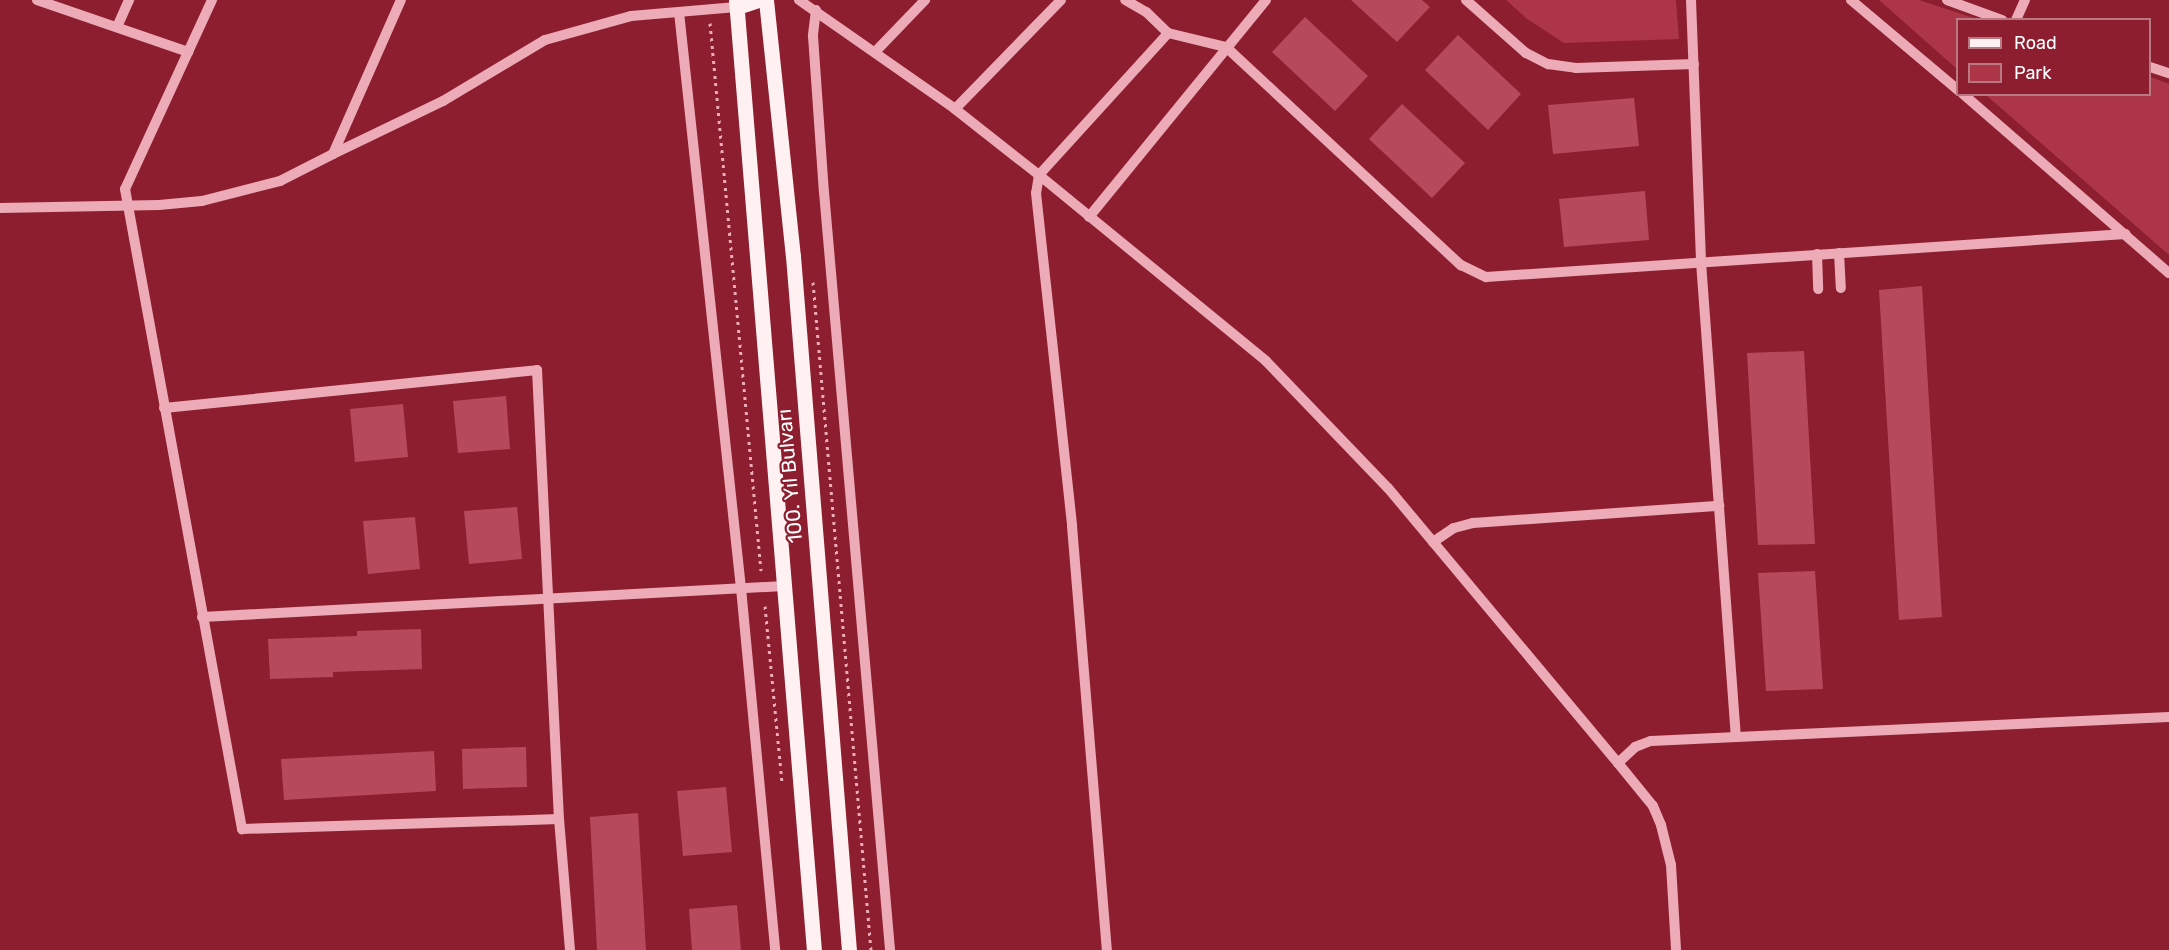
<!DOCTYPE html>
<meta charset="utf-8">
<style>
body{margin:0}
#map{position:relative;width:2169px;height:950px;overflow:hidden;background:#8c1e2f;font-family:Rubik,sans-serif}
div>[style]{position:absolute}
[style*='--x']{left:calc(var(--x)*1px);top:calc(var(--y)*1px);width:calc(var(--w)*1px);rotate:calc(var(--a)*1deg)}
.green>*{inset:0;background:#ac3548}
.building>*{inset:0;background:#b64a5c}
.path>*{height:3px;margin-top:-1.5px;transform-origin:0;background:repeating-linear-gradient(90deg,#ecabb6 0 3px,transparent 0 7.5px)}
.minor>*{height:10px;margin:-5px;padding:0 5px;transform-origin:5px;border-radius:5px;background:#ecabb6}
.major>*{height:15px;margin:-7.5px;padding:0 7.5px;transform-origin:7.5px;border-radius:7.5px;background:#fff1f2}
span{translate:-50% -50%;white-space:nowrap;text-align:center;line-height:1.15;-webkit-text-stroke:4.5px #8c1e2f;paint-order:stroke}
.street-label{font-size:20px;color:#fff}
.legend{position:absolute;left:1956px;top:18px;width:195px;height:78px;box-sizing:border-box;background:#8c1e2f;border:2px solid #ba7882;margin:0;padding:8px 10px;list-style:none;font-size:18px;color:#fff}
.legend li{display:flex;align-items:center;gap:12px;height:30px}
.legend b{width:30px;border:2px solid #ba7882}
</style>
<div id="map">
<div class="green">
<div style="clip-path:polygon(1506px 0,1676px 0,1679px 39px,1564px 43px,1527px 19px)"></div>
<div style="clip-path:polygon(1879px 0,1919px 0,1977px 19px,1958px 20px,1957px 69px)"></div>
<div style="clip-path:polygon(2150px 77px,2169px 84px,2169px 255px,1986px 95px,2150px 94px)"></div>
</div>
<div class="building">
<div style="clip-path:polygon(1351px 0,1422px 0,1430px 7px,1397px 42px)"></div>
<div style="clip-path:polygon(1305px 17px,1368px 76px,1335px 111px,1272px 52px)"></div>
<div style="clip-path:polygon(1458px 35px,1521px 94px,1488px 130px,1425px 70px)"></div>
<div style="clip-path:polygon(1634px 98px,1639px 146px,1553px 154px,1548px 105px)"></div>
<div style="clip-path:polygon(1402px 104px,1465px 163px,1432px 198px,1369px 139px)"></div>
<div style="clip-path:polygon(1645px 191px,1649px 240px,1564px 247px,1559px 199px)"></div>
<div style="clip-path:polygon(1922px 286px,1942px 617px,1899px 620px,1879px 290px)"></div>
<div style="clip-path:polygon(1804px 351px,1815px 544px,1758px 545px,1747px 353px)"></div>
<div style="clip-path:polygon(506px 396px,510px 449px,458px 453px,453px 401px)"></div>
<div style="clip-path:polygon(403px 404px,408px 457px,355px 462px,350px 409px)"></div>
<div style="clip-path:polygon(517px 507px,522px 559px,469px 564px,464px 511px)"></div>
<div style="clip-path:polygon(415px 517px,420px 569px,368px 574px,363px 521px)"></div>
<div style="clip-path:polygon(1815px 571px,1823px 689px,1766px 691px,1758px 573px)"></div>
<div style="clip-path:polygon(421px 629px,422px 669px,333px 672px,333px 677px,270px 679px,268px 639px,357px 636px,357px 631px)"></div>
<div style="clip-path:polygon(526px 747px,527px 787px,463px 789px,462px 749px)"></div>
<div style="clip-path:polygon(434px 751px,436px 791px,284px 800px,281px 759px)"></div>
<div style="clip-path:polygon(726px 787px,732px 852px,683px 856px,677px 791px)"></div>
<div style="clip-path:polygon(638px 813px,646px 950px,597px 950px,590px 817px)"></div>
<div style="clip-path:polygon(737px 905px,741px 950px,692px 950px,689px 909px)"></div>
</div>
<div class="path">
<div style="--x:710;--y:23;--w:550;--a:84.68"></div>
<div style="--x:813;--y:282;--w:671;--a:85.04"></div>
<div style="--x:765;--y:606;--w:176;--a:84.5"></div>
</div>
<div class="minor">
<div style="--x:37;--y:0;--w:160;--a:19"></div>
<div style="--x:212;--y:0;--w:208;--a:114.7"></div>
<div style="--x:125;--y:189;--w:651;--a:79.64"></div>
<div style="--x:242;--y:829;--w:317;--a:-1.8"></div>
<div style="--x:799;--y:0;--w:190;--a:34.9"></div>
<div style="--x:955;--y:109;--w:107;--a:38.2"></div>
<div style="--x:1039;--y:175;--w:192;--a:-47.7"></div>
<div style="--x:1168;--y:33;--w:30;--a:-136"></div>
<div style="--x:1146;--y:12;--w:24;--a:-150"></div>
<div style="--x:1466;--y:0;--w:80;--a:41.5"></div>
<div style="--x:1526;--y:53;--w:25;--a:27"></div>
<div style="--x:1548;--y:64;--w:28;--a:8"></div>
<div style="--x:1576;--y:68;--w:118;--a:-1.9"></div>
<div style="--x:1691;--y:0;--w:262;--a:87.8"></div>
<div style="--x:1701;--y:262;--w:476;--a:85.8"></div>
<div style="--x:1851;--y:0;--w:140;--a:40.1"></div>
<div style="--x:1947;--y:0;--w:59;--a:20"></div>
<div style="--x:816;--y:10;--w:26;--a:97"></div>
<div style="--x:813;--y:36;--w:156;--a:86"></div>
<div style="--x:824;--y:192;--w:761;--a:85.02"></div>
<div style="--x:679;--y:12;--w:579;--a:83.86"></div>
<div style="--x:741;--y:588;--w:364;--a:84.6"></div>
<div style="--x:2016;--y:20;--w:22;--a:-66"></div>
<div style="--x:117;--y:27;--w:30;--a:-66"></div>
<div style="--x:1168;--y:33;--w:60;--a:13.6"></div>
<div style="--x:1226;--y:47;--w:321;--a:42.9"></div>
<div style="--x:1461;--y:265;--w:28;--a:26"></div>
<div style="--x:1486;--y:277;--w:641;--a:-3.84"></div>
<div style="--x:876;--y:51;--w:71;--a:-46.1"></div>
<div style="--x:2150;--y:67;--w:20;--a:18"></div>
<div style="--x:1963;--y:94;--w:273;--a:41"></div>
<div style="--x:955;--y:109;--w:152;--a:-45.8"></div>
<div style="--x:333;--y:154;--w:122;--a:-25.7"></div>
<div style="--x:443;--y:101;--w:119;--a:-30.9"></div>
<div style="--x:545;--y:40;--w:89;--a:-15.6"></div>
<div style="--x:631;--y:16;--w:106;--a:-4.9"></div>
<div style="--x:1039;--y:175;--w:293;--a:39.3"></div>
<div style="--x:1266;--y:361;--w:176;--a:46.2"></div>
<div style="--x:1388;--y:488;--w:359;--a:50.1"></div>
<div style="--x:1618;--y:763;--w:55;--a:50.9"></div>
<div style="--x:1653;--y:806;--w:21;--a:67"></div>
<div style="--x:1661;--y:825;--w:41;--a:76"></div>
<div style="--x:1671;--y:865;--w:85;--a:86.6"></div>
<div style="--x:1039;--y:175;--w:18;--a:99"></div>
<div style="--x:1036;--y:193;--w:335;--a:83.8"></div>
<div style="--x:1072;--y:526;--w:425;--a:85.3"></div>
<div style="--x:0;--y:208;--w:159;--a:-1.1"></div>
<div style="--x:159;--y:205;--w:43;--a:-5.3"></div>
<div style="--x:202;--y:201;--w:81;--a:-14.4"></div>
<div style="--x:280;--y:181;--w:59;--a:-27"></div>
<div style="--x:333;--y:154;--w:168;--a:-66.2"></div>
<div style="--x:1089;--y:217;--w:280;--a:-50.8"></div>
<div style="--x:1839;--y:253;--w:35;--a:87"></div>
<div style="--x:1817;--y:254;--w:35;--a:88"></div>
<div style="--x:164;--y:408;--w:375;--a:-5.8"></div>
<div style="--x:537;--y:370;--w:450;--a:87.2"></div>
<div style="--x:559;--y:819;--w:131;--a:85.2"></div>
<div style="--x:1433;--y:542;--w:25;--a:-34"></div>
<div style="--x:1454;--y:528;--w:20;--a:-15"></div>
<div style="--x:1473;--y:523;--w:247;--a:-4"></div>
<div style="--x:202;--y:617;--w:583;--a:-3.05"></div>
<div style="--x:1618;--y:763;--w:23;--a:-43"></div>
<div style="--x:1635;--y:747;--w:17;--a:-21"></div>
<div style="--x:1651;--y:741;--w:519;--a:-2.65"></div>
</div>
<div class="major">
<div style="--x:736;--y:0;--w:953;--a:85.31"></div>
<div style="--x:766;--y:0;--w:257;--a:84"></div>
<div style="--x:793;--y:256;--w:696;--a:85.39"></div>
<div style="--x:737;--y:7;--w:22;--a:-18"></div>
</div>
<div class="street-label">
<span style="left:790px;top:476px;rotate:-95deg">100. Yıl Bulvarı</span>
</div>
<ul class="legend">
<li><b style="height:8px;background:#fff1f2"></b>Road</li>
<li><b style="height:16px;background:#ac3548"></b>Park</li>
</ul>
</div>
